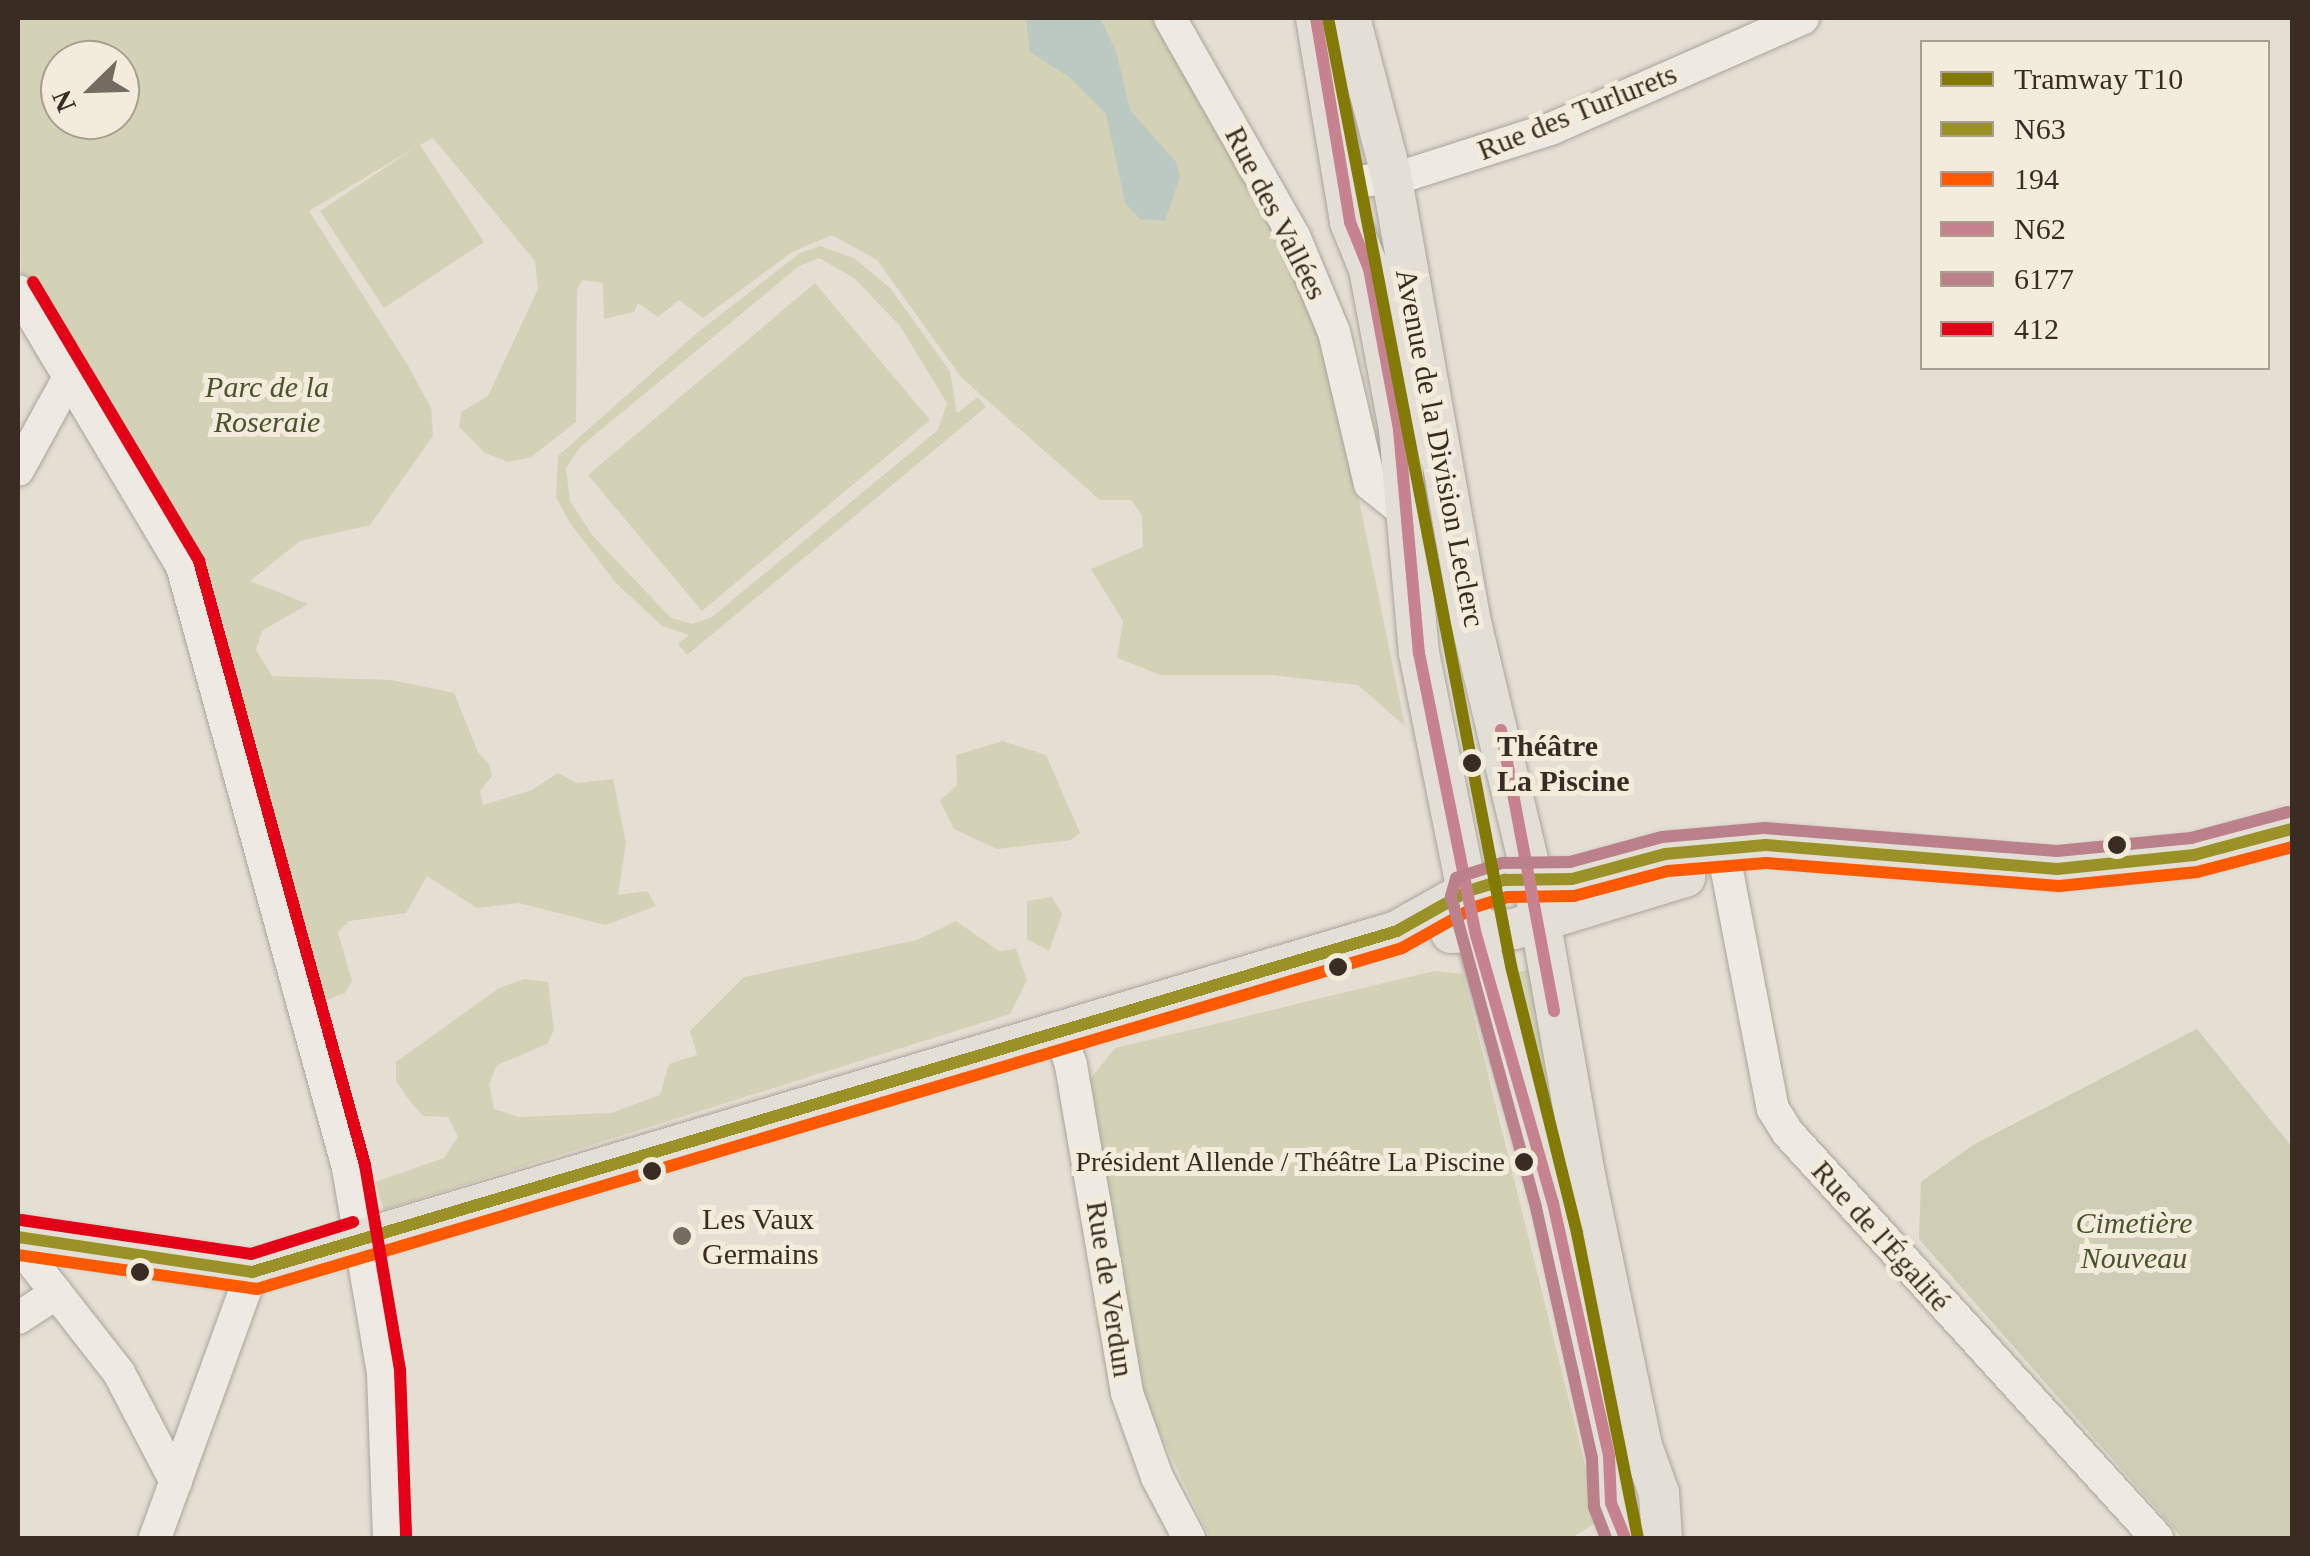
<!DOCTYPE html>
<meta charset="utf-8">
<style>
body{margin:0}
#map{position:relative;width:2310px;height:1556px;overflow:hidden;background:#e4ded3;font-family:Georgia,serif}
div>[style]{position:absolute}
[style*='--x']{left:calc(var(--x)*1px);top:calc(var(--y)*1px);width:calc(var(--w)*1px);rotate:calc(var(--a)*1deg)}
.green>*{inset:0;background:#d3d2b7}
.cemetery>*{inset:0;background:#cecdb6}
.water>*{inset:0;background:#bcc9c2}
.roads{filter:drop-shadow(0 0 2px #aaa49b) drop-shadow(0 0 2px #aaa49b)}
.minor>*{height:32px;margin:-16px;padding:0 16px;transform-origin:16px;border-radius:16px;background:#edeae3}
.major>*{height:40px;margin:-20px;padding:0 20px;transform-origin:20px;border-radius:20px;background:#e4dfd6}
.bus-1>*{height:12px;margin:-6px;padding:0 6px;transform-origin:6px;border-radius:6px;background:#9a9228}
.bus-2>*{height:12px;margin:-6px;padding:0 6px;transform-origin:6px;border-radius:6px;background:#ff5a00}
.bus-3>*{height:12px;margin:-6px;padding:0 6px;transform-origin:6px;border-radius:6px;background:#c6828f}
.bus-4>*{height:12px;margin:-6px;padding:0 6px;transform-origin:6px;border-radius:6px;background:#ba818b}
.bus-5>*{height:12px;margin:-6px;padding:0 6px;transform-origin:6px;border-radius:6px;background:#e30017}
.tram-1>*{height:12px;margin:-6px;padding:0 6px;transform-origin:6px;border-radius:6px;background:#827a04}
.dots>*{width:28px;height:28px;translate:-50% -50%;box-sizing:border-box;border:5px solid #f3ebdb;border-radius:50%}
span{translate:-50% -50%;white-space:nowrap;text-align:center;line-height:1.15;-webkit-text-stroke:10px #f3ebdb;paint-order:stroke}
.bus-label{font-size:28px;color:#392d23}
.right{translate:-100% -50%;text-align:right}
.street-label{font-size:30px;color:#392d23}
.park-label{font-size:30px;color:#4a532c;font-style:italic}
.stop-label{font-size:30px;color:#392d23;font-weight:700}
.left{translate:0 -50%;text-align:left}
.poi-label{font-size:30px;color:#392d23}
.frame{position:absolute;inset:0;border:20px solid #392d23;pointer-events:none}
.legend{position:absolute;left:1920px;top:40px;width:350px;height:330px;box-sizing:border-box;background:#f3ebdb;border:2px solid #a99f91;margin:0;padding:12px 18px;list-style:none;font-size:30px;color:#392d23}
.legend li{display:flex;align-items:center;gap:20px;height:50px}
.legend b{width:50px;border:2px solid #a99f91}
.north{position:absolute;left:40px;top:40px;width:100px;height:100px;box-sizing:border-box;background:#f3ebdb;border:2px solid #a99f91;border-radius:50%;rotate:247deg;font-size:28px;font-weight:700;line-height:40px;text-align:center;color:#392d23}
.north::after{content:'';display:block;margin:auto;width:35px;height:45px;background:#756b61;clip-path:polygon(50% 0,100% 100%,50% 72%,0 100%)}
</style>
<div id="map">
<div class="green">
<div style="clip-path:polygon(evenodd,18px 18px,1165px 18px,1306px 285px,1331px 362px,1405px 726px,1358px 685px,1271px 675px,1161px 675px,1117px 658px,1123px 621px,1091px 569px,1143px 547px,1142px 515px,1131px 500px,1100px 500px,961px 377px,877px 260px,832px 235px,792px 252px,703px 318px,679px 300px,658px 317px,638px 303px,634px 312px,604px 319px,603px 283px,583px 280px,577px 289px,576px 422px,531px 457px,508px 462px,485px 453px,459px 427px,461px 412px,488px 396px,538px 289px,535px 261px,433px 138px,420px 145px,484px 242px,384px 308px,320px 211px,416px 147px,309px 211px,407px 364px,431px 408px,433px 436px,370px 525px,300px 541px,250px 581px,308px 604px,262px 631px,256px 650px,272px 676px,392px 680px,454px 693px,478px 752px,489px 764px,492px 776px,480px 791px,483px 805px,532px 790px,558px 773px,577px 783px,613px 779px,626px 842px,618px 895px,647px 891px,656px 906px,606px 925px,519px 903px,477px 908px,427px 876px,406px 913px,349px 921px,338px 932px,352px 981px,345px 993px,322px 1002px,197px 564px,21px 271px,18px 18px,60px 60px,120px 60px,120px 120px,60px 120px,60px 60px)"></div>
<div style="clip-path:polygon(evenodd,820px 246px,854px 258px,890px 288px,950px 371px,957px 413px,978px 397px,986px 407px,687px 655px,678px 644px,689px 635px,662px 626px,616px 583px,570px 523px,556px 497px,558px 456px,697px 333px,800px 253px,820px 246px,819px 258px,854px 278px,900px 326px,947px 403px,938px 430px,712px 617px,692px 624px,671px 618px,592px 535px,570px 501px,566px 468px,580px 447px,799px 266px,819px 258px)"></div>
<div style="clip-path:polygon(815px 283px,930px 420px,702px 611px,588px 475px)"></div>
<div style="clip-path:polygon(1003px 741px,1046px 755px,1080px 833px,1071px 840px,997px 849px,954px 829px,940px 801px,957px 785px,956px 755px)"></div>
<div style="clip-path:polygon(1052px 897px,1062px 914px,1049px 951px,1027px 939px,1027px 901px)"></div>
<div style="clip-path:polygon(956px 921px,999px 951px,1016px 949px,1027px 980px,1010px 1014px,384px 1210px,375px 1182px,444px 1158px,458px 1137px,448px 1117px,423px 1116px,409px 1100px,396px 1081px,396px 1062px,499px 988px,524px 979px,548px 982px,554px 1030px,547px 1044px,497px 1065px,489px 1084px,494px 1109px,519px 1117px,611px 1113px,660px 1095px,669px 1064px,697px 1055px,690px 1031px,744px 977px,917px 940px)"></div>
<div style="clip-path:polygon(1533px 969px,1651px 1487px,1619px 1494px,1498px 977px)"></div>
<div style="clip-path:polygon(1434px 971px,1463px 974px,1599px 1521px,1571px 1538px,1210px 1538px,1140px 1391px,1089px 1081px,1115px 1048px)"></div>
</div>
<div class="cemetery">
<div style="clip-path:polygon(2197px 1029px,2292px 1147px,2292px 1538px,2182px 1538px,1919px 1239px,1921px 1182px,1973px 1145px)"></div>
</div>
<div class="water">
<div style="clip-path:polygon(1026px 18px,1100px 18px,1116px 51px,1130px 110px,1176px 162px,1180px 177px,1165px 221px,1140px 219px,1125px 203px,1106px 114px,1069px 77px,1030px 52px)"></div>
</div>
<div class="roads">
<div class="minor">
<div style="--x:1170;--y:18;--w:251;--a:60.4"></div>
<div style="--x:1294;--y:236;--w:104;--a:67.4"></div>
<div style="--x:1334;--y:332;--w:156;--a:76.7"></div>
<div style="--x:1370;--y:484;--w:53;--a:38.8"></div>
<div style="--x:1345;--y:184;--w:66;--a:-8.7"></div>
<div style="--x:1410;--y:174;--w:150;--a:-17.8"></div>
<div style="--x:1553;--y:128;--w:273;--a:-23.7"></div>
<div style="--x:18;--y:291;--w:320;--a:59.2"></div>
<div style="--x:182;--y:566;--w:624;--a:74.58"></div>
<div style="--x:348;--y:1168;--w:208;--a:80.3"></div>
<div style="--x:383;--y:1373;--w:165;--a:87.9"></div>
<div style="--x:18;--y:470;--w:104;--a:-61.2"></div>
<div style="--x:1727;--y:871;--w:242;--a:79.1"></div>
<div style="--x:1773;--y:1109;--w:28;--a:58"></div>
<div style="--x:1788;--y:1133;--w:548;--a:47.66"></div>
<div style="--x:1059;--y:1030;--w:37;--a:71"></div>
<div style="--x:1071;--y:1065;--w:333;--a:80.3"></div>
<div style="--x:1127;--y:1393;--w:89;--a:70.3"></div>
<div style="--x:1157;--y:1477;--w:69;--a:62.3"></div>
<div style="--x:18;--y:1244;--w:164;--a:51.9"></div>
<div style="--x:119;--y:1373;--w:123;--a:62.4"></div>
<div style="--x:18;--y:1318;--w:46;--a:-32.7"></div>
<div style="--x:155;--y:1538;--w:283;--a:-70"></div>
</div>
<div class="major">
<div style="--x:1316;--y:18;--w:207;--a:80.5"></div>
<div style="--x:1350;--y:222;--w:51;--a:68"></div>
<div style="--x:1369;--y:269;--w:164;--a:79.4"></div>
<div style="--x:1399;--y:430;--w:224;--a:84.9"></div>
<div style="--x:1419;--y:653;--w:288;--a:78.6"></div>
<div style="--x:1476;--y:935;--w:279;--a:74"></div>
<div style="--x:1553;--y:1203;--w:259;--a:77.5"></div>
<div style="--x:1609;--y:1456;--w:47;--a:87.6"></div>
<div style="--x:1611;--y:1503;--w:38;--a:68"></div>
<div style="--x:1350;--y:18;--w:161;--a:75.3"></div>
<div style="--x:1391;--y:174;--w:451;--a:79.9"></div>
<div style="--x:1470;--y:618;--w:269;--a:76.5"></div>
<div style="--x:1533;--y:880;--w:300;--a:80"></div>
<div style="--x:1585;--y:1175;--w:277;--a:78.1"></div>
<div style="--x:1642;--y:1446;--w:50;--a:70.1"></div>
<div style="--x:1659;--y:1493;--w:45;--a:86.2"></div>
<div style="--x:1451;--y:933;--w:63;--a:-3.6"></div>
<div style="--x:1514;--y:929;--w:179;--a:-16.9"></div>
<div style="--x:18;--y:1237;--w:237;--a:8.5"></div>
<div style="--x:252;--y:1272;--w:1195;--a:-16.58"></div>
<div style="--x:1397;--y:931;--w:81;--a:-29.4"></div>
<div style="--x:1468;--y:891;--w:39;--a:-17"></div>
<div style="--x:1505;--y:880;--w:67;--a:-0.9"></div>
<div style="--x:1572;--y:879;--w:96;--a:-15"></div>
<div style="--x:1665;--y:854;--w:101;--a:-5.1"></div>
<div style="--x:1766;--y:845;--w:292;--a:4.7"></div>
<div style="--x:2057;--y:869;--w:138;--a:-5.8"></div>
<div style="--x:2194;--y:855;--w:101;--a:-14.9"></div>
</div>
</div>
<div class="bus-1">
<div style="--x:18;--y:1237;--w:237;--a:8.5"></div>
<div style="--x:252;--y:1272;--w:1195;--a:-16.58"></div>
<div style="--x:1397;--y:931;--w:81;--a:-29.4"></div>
<div style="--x:1468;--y:891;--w:39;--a:-17"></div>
<div style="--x:1505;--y:880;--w:67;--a:-0.9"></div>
<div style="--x:1572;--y:879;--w:96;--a:-15"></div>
<div style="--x:1665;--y:854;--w:101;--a:-5.1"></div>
<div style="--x:1766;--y:845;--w:292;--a:4.7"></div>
<div style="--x:2057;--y:869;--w:138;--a:-5.8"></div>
<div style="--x:2194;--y:855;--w:101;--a:-14.9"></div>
</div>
<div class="bus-2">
<div style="--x:18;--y:1255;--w:241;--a:8.1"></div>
<div style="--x:257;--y:1289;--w:1195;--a:-16.58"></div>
<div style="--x:1402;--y:948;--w:84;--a:-29.3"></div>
<div style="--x:1475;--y:907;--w:34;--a:-17"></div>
<div style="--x:1508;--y:897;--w:66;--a:-0.9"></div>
<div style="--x:1574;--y:896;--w:97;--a:-14.9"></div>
<div style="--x:1668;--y:871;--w:98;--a:-4.7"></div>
<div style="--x:1766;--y:863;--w:294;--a:4.5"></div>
<div style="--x:2059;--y:886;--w:139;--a:-5.8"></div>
<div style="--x:2197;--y:872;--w:98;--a:-14.7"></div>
</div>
<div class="bus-3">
<div style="--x:1316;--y:18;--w:207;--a:80.5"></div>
<div style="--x:1350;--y:222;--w:51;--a:68"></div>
<div style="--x:1369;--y:269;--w:164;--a:79.4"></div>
<div style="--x:1399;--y:430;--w:224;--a:84.9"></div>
<div style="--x:1419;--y:653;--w:288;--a:78.6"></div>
<div style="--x:1476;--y:935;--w:279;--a:74"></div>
<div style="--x:1553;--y:1203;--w:259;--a:77.5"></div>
<div style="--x:1609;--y:1456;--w:47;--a:87.6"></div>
<div style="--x:1611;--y:1503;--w:38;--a:68"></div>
<div style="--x:1501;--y:730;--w:286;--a:79.3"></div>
</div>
<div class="bus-4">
<div style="--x:1606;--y:1538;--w:34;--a:-111"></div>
<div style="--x:1594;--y:1506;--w:48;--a:-92.4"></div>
<div style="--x:1592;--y:1458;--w:257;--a:-102.6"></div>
<div style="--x:1536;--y:1207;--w:322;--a:-105.3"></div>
<div style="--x:1451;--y:896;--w:19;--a:-74"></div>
<div style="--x:1456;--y:878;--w:48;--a:-18.1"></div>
<div style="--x:1502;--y:863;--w:68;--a:-0.8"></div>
<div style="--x:1570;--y:862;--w:95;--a:-15.2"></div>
<div style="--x:1662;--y:837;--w:102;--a:-5"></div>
<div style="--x:1764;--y:828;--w:294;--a:4.5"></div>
<div style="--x:2057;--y:851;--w:135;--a:-5.5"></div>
<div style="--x:2191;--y:838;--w:100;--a:-15"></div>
</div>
<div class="bus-5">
<div style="--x:33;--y:282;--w:325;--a:59.2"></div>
<div style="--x:199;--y:561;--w:626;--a:74.63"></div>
<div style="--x:365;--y:1165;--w:208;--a:80.3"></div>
<div style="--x:400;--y:1370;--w:167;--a:87.9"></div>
<div style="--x:21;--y:1220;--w:232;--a:8.4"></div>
<div style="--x:251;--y:1254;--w:107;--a:-17.4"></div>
</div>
<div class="tram-1">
<div style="--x:1328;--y:18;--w:966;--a:79.07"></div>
<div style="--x:1511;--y:966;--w:275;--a:76.1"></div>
<div style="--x:1577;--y:1233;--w:311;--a:78.7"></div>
</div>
<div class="dots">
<div style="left:1472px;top:763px;background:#392d23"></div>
<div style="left:2117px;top:845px;background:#392d23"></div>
<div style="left:1338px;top:967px;background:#392d23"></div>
<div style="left:1524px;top:1162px;background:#392d23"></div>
<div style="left:652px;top:1171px;background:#392d23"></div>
<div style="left:682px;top:1236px;background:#756b61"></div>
<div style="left:140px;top:1272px;background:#392d23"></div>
</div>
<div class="bus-label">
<span class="right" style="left:1505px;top:1162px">Président Allende / Théâtre La Piscine</span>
</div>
<div class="street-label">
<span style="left:1577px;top:112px;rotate:-22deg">Rue des Turlurets</span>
<span style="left:1276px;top:213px;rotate:63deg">Rue des Vallées</span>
<span style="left:1440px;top:448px;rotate:79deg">Avenue de la Division Leclerc</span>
<span style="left:1881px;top:1236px;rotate:48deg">Rue de l'Égalité</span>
<span style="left:1110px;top:1289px;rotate:81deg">Rue de Verdun</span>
</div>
<div class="park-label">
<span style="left:267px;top:404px">Parc de la<br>Roseraie</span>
<span style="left:2134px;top:1240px">Cimetière<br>Nouveau</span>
</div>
<div class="stop-label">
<span class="left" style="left:1497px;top:763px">Théâtre<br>La Piscine</span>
</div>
<div class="poi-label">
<span class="left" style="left:702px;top:1236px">Les Vaux<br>Germains</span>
</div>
<div class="frame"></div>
<ul class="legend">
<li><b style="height:12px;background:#827a04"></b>Tramway T10</li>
<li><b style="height:12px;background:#9a9228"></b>N63</li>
<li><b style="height:12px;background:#ff5a00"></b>194</li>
<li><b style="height:12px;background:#c6828f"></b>N62</li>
<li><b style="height:12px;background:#ba818b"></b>6177</li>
<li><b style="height:12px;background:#e30017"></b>412</li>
</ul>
<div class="north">N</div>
</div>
